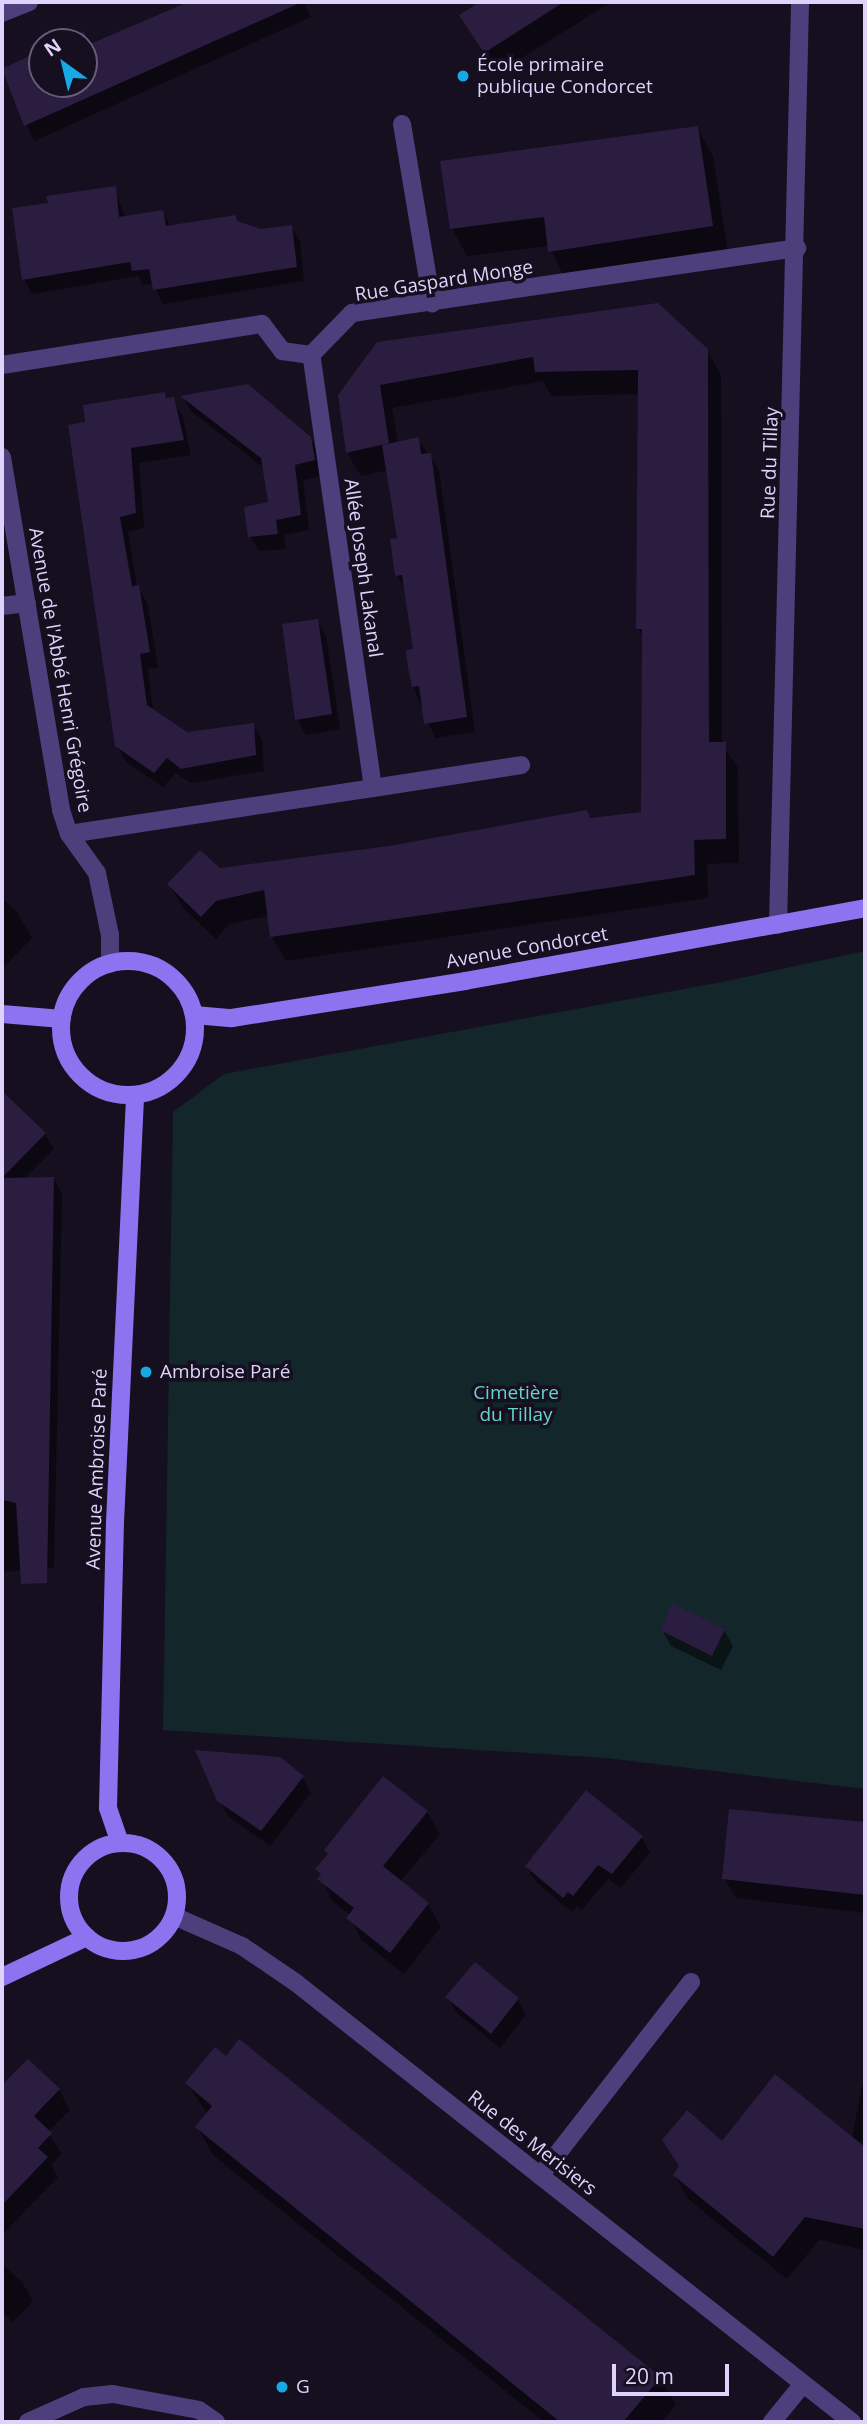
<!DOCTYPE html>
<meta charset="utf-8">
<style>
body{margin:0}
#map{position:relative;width:867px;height:2424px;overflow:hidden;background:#150f20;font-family:"Open Sans",sans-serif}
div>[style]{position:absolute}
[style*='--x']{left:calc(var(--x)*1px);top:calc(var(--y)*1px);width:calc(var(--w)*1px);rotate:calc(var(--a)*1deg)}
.green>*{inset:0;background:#13262a}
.shadow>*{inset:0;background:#0007}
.building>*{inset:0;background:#2a1d3f}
.lane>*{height:18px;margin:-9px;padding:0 9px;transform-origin:9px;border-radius:9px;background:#4c3f7b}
.street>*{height:18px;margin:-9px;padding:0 9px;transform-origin:9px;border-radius:9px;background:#4c3f7b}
.secondary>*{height:18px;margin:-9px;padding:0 9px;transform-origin:9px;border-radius:9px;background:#8e73f1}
.secondary>.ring{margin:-9px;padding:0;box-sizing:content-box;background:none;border:18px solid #8e73f1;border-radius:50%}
.dots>*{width:19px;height:19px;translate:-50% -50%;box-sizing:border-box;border:4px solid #150f20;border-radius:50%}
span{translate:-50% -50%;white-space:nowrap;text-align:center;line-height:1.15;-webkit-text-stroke:7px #150f20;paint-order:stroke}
.poi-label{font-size:19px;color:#dfd3fb}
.left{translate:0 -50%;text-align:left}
.street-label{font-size:19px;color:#dfd3fb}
.park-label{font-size:19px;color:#66d3cc}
.frame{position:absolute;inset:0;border:4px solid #dfd3fb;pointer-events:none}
.north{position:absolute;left:28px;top:28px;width:70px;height:70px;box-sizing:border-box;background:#150f20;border:2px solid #665d78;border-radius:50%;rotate:326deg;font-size:19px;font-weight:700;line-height:28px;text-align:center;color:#dfd3fb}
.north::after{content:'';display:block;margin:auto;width:24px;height:32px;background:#16a9e4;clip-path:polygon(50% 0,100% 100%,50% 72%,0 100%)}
.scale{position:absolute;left:612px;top:2364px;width:117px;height:32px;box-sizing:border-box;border:4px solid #dfd3fb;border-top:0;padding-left:9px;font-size:21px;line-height:24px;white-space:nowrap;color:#dfd3fb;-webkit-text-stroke:5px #150f20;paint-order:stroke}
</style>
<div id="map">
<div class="green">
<div style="clip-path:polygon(865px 951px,865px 1789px,606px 1758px,163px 1730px,173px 1112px,224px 1074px,722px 982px)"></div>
</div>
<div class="shadow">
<div style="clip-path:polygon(189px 2px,304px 2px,311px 17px,34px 141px,2px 70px,42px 52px,42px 84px,84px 84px,84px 42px,63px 42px,83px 33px,90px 46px)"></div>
<div style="clip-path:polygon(484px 2px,611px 2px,498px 73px,461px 16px)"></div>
<div style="clip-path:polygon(697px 128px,713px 156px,728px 253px,565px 279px,549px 246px,467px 256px,452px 228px)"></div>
<div style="clip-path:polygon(115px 188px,125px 218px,162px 212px,171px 227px,235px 217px,239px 224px,261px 231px,291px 227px,300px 241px,304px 281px,163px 304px,153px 284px,143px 285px,138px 276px,32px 294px,24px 279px,50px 205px)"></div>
<div style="clip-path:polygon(378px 344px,707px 350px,721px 375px,722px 744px,738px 768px,739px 863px,707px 864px,708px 898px,286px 961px,272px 937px,269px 916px,229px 924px,216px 939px,183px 908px,169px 884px,220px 870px,643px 813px,644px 639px,638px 628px,640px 394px,551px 396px,543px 381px,392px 408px,398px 443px,418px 439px,439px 470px,475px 732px,435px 738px,413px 687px,415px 650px,406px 590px,397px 575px,399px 540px,388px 470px,361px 476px,347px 453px)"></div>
<div style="clip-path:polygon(164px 394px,182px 414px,191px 455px,139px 463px,144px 528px,128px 532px,137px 587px,147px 602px,158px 667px,148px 669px,153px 712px,187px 734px,253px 725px,262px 740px,264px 771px,191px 783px,176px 773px,163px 787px,126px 762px,116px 745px,86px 423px)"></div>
<div style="clip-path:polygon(183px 397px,310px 438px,319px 454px,322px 476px,303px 480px,309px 530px,284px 535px,286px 549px,259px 551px,250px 536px,270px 504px,264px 468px,191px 411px)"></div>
<div style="clip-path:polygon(317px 621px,326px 636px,340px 729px,306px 735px,297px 719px)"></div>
<div style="clip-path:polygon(2px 898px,17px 912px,32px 938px,2px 969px)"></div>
<div style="clip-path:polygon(8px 1099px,45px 1134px,54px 1149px,24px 1179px,53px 1178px,62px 1194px,54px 1568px,2px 1572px,2px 1106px)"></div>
<div style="clip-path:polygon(662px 1630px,724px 1630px,733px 1646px,721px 1670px,671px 1646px)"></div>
<div style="clip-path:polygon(302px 1777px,311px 1793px,270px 1846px,228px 1816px,219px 1800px)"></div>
<div style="clip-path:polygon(731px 1810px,865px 1824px,865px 1913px,736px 1898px,724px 1878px)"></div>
<div style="clip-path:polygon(427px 1812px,440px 1834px,400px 1882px,428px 1905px,441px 1927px,404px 1974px,361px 1940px,350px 1915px,332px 1901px,318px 1869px)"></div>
<div style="clip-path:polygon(641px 1837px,650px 1852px,621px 1888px,608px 1879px,582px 1910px,577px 1906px,572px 1912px,536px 1882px,527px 1867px)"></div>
<div style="clip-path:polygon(448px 1997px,517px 1999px,526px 2015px,500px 2048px,456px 2012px)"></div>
<div style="clip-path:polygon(28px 2062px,59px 2090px,70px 2110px,48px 2132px,62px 2154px,51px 2165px,58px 2177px,2px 2235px,2px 2091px)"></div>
<div style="clip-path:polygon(865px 2070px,865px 2250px,819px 2240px,787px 2279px,688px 2199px,675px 2175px,722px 2144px,852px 2138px)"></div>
<div style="clip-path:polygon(187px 2083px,660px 2378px,676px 2405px,661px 2422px,544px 2422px,213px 2155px,197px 2127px,207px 2114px)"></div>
<div style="clip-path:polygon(2px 2264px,22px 2282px,33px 2301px,13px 2322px,2px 2312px)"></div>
</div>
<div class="building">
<div style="clip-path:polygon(188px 2px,300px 3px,24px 126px,2px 69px,42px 50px,42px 84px,84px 84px,84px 42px,59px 42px,83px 31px,90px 44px)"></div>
<div style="clip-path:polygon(480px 2px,564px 2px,484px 53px,459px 15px)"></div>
<div style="clip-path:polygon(698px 126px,713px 226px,548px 252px,544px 217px,450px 229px,440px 161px)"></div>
<div style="clip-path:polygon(116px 186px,119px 217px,163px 210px,166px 226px,236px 215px,237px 221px,261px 229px,292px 225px,297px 267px,153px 290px,149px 269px,132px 271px,130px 262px,22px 280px,12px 208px,48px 203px,46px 196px)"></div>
<div style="clip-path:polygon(658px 303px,708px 349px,709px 742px,726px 742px,726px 839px,694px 840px,695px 875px,486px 906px,270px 937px,264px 890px,216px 901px,201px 917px,167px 884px,200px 850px,220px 868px,389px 846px,587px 810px,590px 818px,641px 812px,642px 629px,636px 629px,638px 370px,535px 372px,533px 357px,380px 385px,389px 443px,346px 453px,338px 395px,377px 342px)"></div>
<div style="clip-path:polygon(248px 384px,311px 437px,315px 460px,295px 465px,301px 515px,276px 520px,278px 534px,248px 537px,244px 507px,268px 502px,261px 458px,180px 396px)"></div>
<div style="clip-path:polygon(165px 392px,166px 398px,174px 397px,184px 440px,131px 448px,136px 513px,120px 517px,132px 586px,139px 585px,150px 652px,140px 654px,147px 705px,187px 732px,254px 723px,256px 755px,181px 769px,167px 758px,154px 773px,115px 746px,68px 425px,85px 422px,83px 405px)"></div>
<div style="clip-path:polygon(419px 437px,421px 454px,431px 453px,467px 717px,424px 724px,419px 686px,412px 687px,408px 668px,406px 650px,413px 649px,402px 575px,395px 576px,390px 539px,397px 538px,382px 445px)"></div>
<div style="clip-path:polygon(318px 619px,332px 714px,295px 720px,282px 624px)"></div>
<div style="clip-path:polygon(2px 1091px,46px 1133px,2px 1178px)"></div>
<div style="clip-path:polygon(54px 1177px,47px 1583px,21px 1584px,16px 1503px,2px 1500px,2px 1178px)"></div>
<div style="clip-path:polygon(672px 1603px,725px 1629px,712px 1656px,660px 1630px)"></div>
<div style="clip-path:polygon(195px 1750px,280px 1757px,304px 1776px,261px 1831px,217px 1801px)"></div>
<div style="clip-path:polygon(383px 1776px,428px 1811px,383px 1866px,429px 1903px,390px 1953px,346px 1918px,354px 1908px,317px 1879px,321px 1874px,315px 1869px,328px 1854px,324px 1850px)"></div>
<div style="clip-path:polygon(586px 1790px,643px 1836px,612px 1874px,598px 1865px,573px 1896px,568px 1892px,563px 1898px,525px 1866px)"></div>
<div style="clip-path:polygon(729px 1809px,865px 1822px,865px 1895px,722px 1879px)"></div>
<div style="clip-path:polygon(475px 1962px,519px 1998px,491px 2034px,445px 1997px)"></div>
<div style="clip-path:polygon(239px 2039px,661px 2377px,623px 2422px,560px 2422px,195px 2127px,212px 2106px,185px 2083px,215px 2047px,226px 2056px)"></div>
<div style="clip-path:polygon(28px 2059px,60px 2089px,34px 2116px,52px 2133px,38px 2148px,48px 2157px,2px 2205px,2px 2085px)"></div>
<div style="clip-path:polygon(775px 2074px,865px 2147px,865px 2229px,805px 2217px,773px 2257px,673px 2175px,679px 2166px,662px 2140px,687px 2110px,722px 2141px)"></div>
</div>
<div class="lane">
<div style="--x:2;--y:606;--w:25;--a:-7"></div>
<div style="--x:540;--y:2176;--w:246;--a:-52.1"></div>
<div style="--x:28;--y:2422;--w:61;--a:-24.1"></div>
<div style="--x:84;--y:2397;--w:29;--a:-6"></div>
<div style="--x:113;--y:2394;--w:87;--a:10.5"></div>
<div style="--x:199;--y:2410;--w:21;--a:35"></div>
<div style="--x:772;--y:2422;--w:49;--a:-50.8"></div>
</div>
<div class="street">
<div style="--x:2;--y:13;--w:29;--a:-22"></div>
<div style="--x:402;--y:124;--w:182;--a:80.5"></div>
<div style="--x:2;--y:365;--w:263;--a:-9"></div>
<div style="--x:262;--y:324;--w:34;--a:53"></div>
<div style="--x:282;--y:351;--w:29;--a:8"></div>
<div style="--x:311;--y:355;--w:59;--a:-45.7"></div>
<div style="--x:352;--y:313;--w:450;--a:-8.3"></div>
<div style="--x:2;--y:457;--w:358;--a:80.5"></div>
<div style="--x:61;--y:810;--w:25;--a:72"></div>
<div style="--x:69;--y:834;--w:48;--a:54.3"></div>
<div style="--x:97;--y:873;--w:63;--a:78.2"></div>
<div style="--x:110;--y:935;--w:29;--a:90"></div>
<div style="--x:373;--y:788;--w:150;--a:-8.8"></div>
<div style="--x:69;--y:834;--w:307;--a:-8.6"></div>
<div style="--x:373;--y:788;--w:437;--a:-98.1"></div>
<div style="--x:778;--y:925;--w:923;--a:-88.63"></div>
<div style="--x:174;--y:1916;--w:74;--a:23.8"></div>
<div style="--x:242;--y:1946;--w:64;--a:34.2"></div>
<div style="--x:295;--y:1982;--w:710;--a:38.31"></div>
</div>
<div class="secondary">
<div class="ring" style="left:61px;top:961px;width:116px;height:116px"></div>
<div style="--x:2;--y:1014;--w:60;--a:4.8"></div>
<div style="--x:194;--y:1015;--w:38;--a:5"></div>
<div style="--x:232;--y:1018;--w:236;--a:-9"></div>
<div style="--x:465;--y:981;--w:407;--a:-10.3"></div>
<div style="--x:120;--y:1843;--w:37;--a:-109"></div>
<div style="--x:108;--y:1808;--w:286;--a:-88.6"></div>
<div style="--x:115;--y:1522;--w:427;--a:-87.3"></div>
<div class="ring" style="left:69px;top:1843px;width:90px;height:90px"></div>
<div style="--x:2;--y:1977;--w:94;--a:-25.2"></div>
</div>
<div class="dots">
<div style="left:463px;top:76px;background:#16a9e4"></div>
<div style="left:146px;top:1372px;background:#16a9e4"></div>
<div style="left:282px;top:2387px;background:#16a9e4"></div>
</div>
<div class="poi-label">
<span class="left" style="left:477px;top:76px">École primaire<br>publique Condorcet</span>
<span class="left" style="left:160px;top:1372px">Ambroise Paré</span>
<span class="left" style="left:296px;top:2387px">G</span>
</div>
<div class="street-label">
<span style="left:444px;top:281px;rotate:-9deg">Rue Gaspard Monge</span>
<span style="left:770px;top:463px;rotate:-88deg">Rue du Tillay</span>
<span style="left:363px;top:568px;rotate:82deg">Allée Joseph Lakanal</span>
<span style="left:60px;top:670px;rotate:80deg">Avenue de l'Abbé Henri Grégoire</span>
<span style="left:527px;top:948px;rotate:-10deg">Avenue Condorcet</span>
<span style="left:97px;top:1469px;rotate:-88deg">Avenue Ambroise Paré</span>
<span style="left:532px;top:2143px;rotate:38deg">Rue des Merisiers</span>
</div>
<div class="park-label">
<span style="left:516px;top:1404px">Cimetière<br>du Tillay</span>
</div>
<div class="frame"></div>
<div class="north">N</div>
<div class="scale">20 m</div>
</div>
